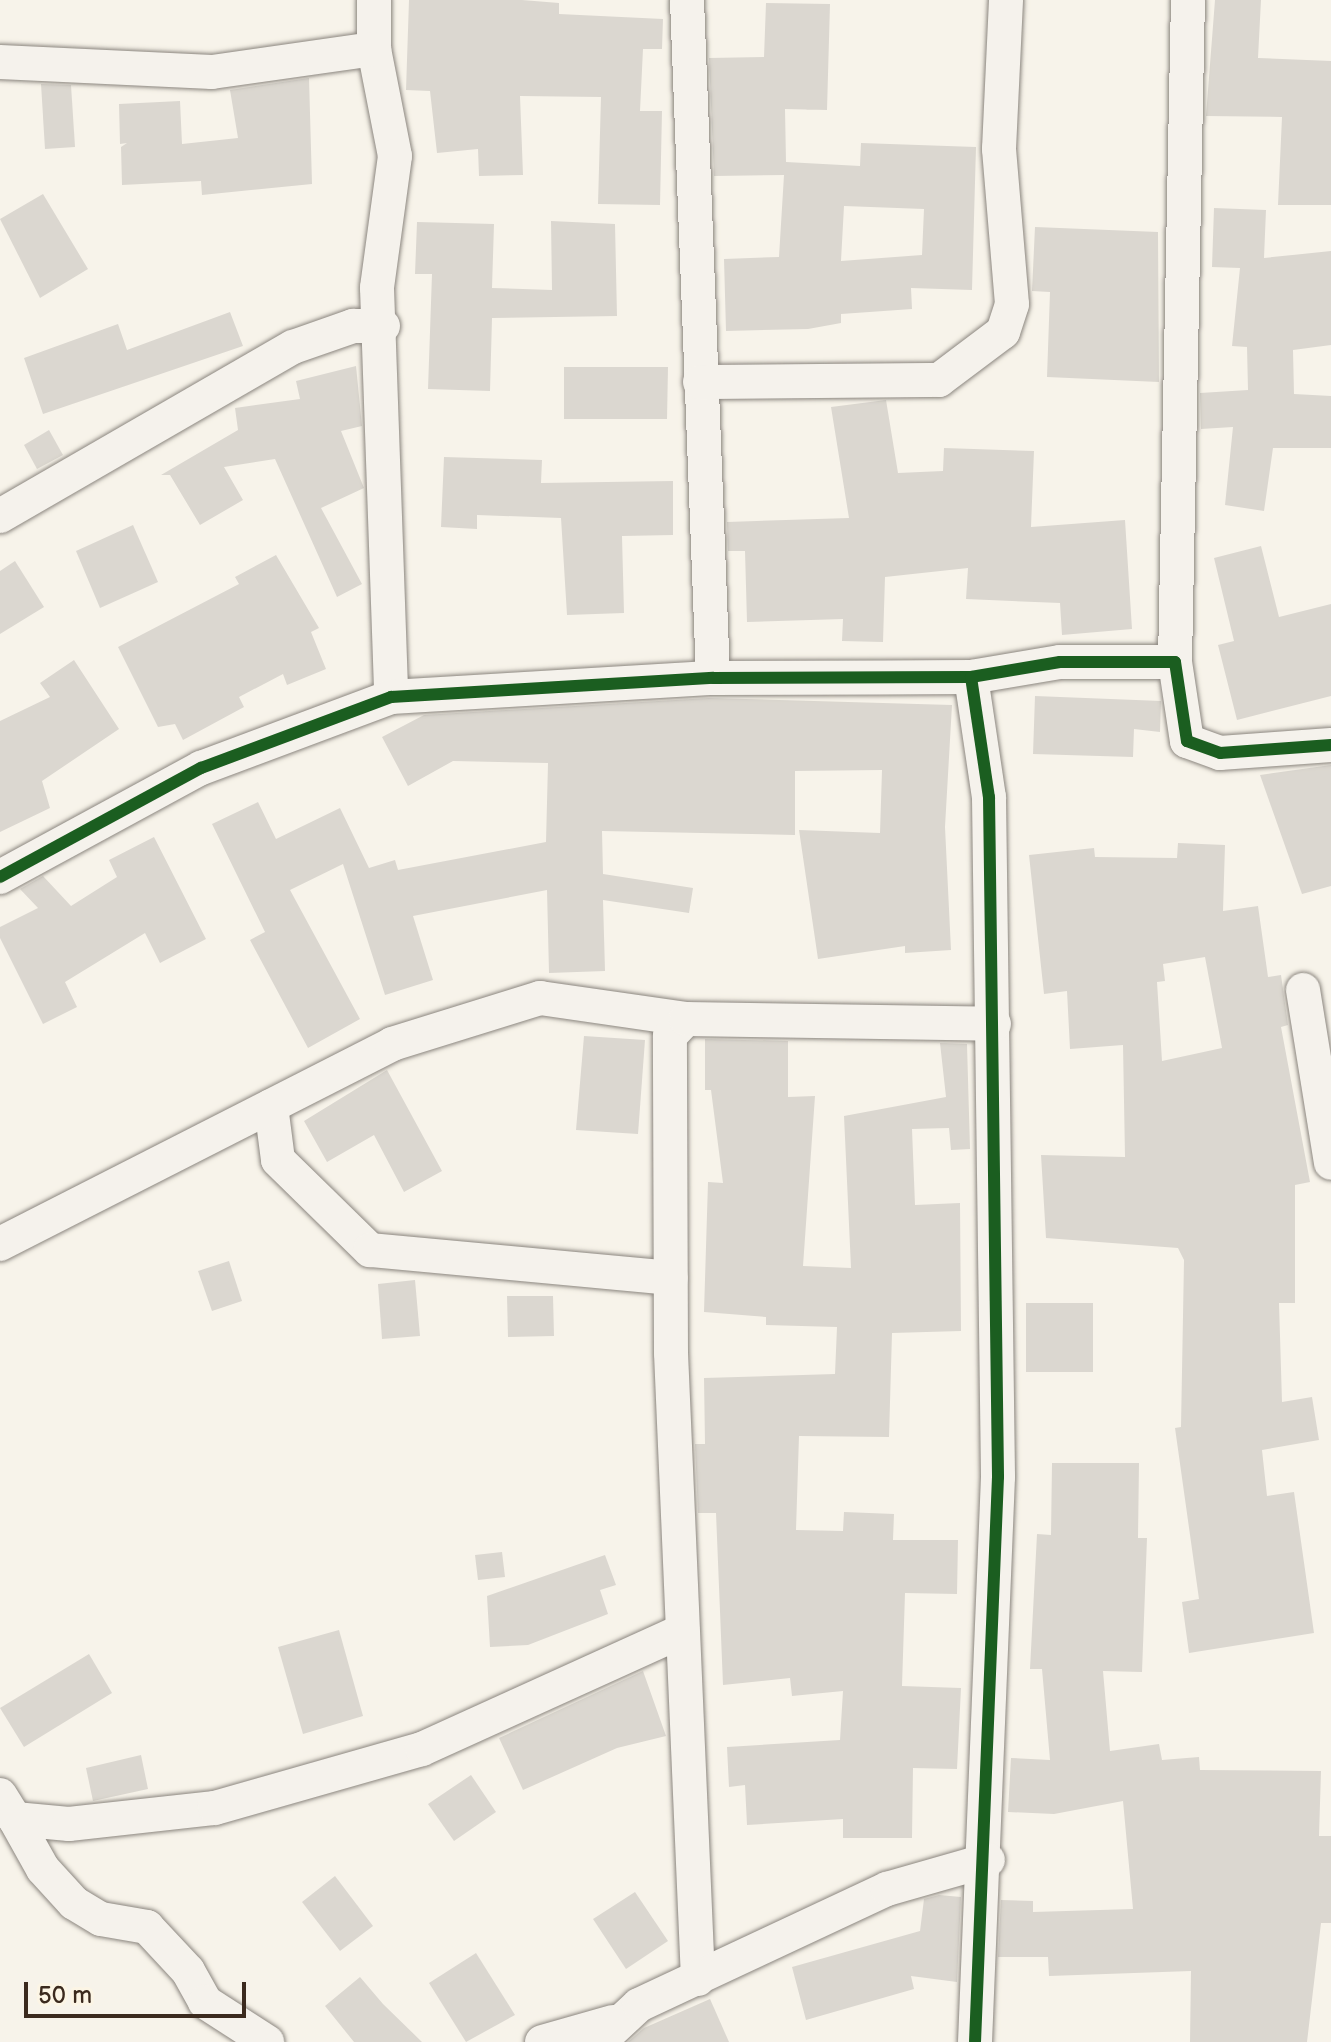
<!DOCTYPE html>
<style>
body{margin:0}
#map{position:relative;width:1331px;height:2042px;overflow:hidden;background:#f7f3ea;font-family:"Balsamiq Sans",sans-serif}
div>[style]{position:absolute}
[style*='--x']{left:calc(var(--x)*1px);top:calc(var(--y)*1px);width:calc(var(--w)*1px);rotate:calc(var(--a)*1deg)}
.building>*{inset:0;background:#dbd7d0}
.roads{filter:drop-shadow(0 0 2px #8b867f) drop-shadow(0 0 2px #8b867f)}
.street>*{height:34px;margin:-17px;padding:0 17px;transform-origin:17px;border-radius:17px;background:#f5f2ec}
.cycleway>*{height:12px;margin:-6px;padding:0 6px;transform-origin:6px;border-radius:6px;background:#1b5e20}
span{translate:-50% -50%;white-space:nowrap;text-align:center;line-height:1.15;-webkit-text-stroke:6px #fcf5e5;paint-order:stroke}
.scale{position:absolute;left:24px;top:1982px;width:222px;height:36px;box-sizing:border-box;border:4px solid #3b2a1e;border-top:0;padding-left:10px;font-size:24px;line-height:28px;white-space:nowrap;color:#3b2a1e;-webkit-text-stroke:6px #fcf5e5;paint-order:stroke}
</style>
<div id="map">
<div class="building">
<div style="clip-path:polygon(409px 0,522px 0,559px 3px,559px 14px,663px 19px,662px 49px,643px 49px,640px 111px,662px 111px,660px 205px,598px 204px,601px 97px,520px 96px,523px 175px,479px 176px,478px 149px,437px 153px,430px 91px,406px 90px)"></div>
<div style="clip-path:polygon(1215px 0,1261px 0,1258px 58px,1331px 61px,1331px 205px,1278px 205px,1282px 117px,1206px 116px)"></div>
<div style="clip-path:polygon(evenodd,766px 3px,830px 4px,827px 110px,785px 109px,786px 162px,860px 166px,861px 143px,976px 147px,972px 290px,911px 288px,912px 309px,841px 314px,841px 323px,808px 329px,726px 331px,724px 259px,779px 257px,784px 175px,714px 176px,709px 58px,764px 57px,766px 3px,844px 206px,924px 209px,922px 255px,841px 261px,844px 206px)"></div>
<div style="clip-path:polygon(309px 78px,312px 184px,202px 195px,201px 181px,122px 185px,121px 147px,127px 143px,120px 144px,119px 104px,180px 101px,182px 144px,238px 138px,230px 90px)"></div>
<div style="clip-path:polygon(41px 84px,71px 85px,75px 147px,45px 149px)"></div>
<div style="clip-path:polygon(43px 194px,88px 269px,40px 298px,0 219px)"></div>
<div style="clip-path:polygon(1214px 208px,1266px 210px,1264px 258px,1331px 251px,1331px 345px,1293px 350px,1294px 394px,1331px 396px,1331px 448px,1273px 448px,1264px 511px,1225px 505px,1233px 427px,1201px 429px,1200px 393px,1248px 390px,1247px 347px,1232px 346px,1240px 268px,1212px 267px)"></div>
<div style="clip-path:polygon(551px 221px,615px 224px,617px 316px,492px 318px,490px 391px,428px 389px,432px 274px,415px 274px,417px 222px,494px 224px,492px 288px,552px 290px)"></div>
<div style="clip-path:polygon(1035px 227px,1158px 232px,1159px 382px,1047px 377px,1050px 292px,1032px 291px)"></div>
<div style="clip-path:polygon(230px 312px,243px 346px,43px 414px,24px 358px,118px 324px,127px 350px)"></div>
<div style="clip-path:polygon(356px 366px,362px 426px,341px 431px,364px 488px,321px 508px,362px 584px,337px 597px,275px 459px,224px 467px,243px 500px,200px 525px,170px 475px,161px 475px,238px 430px,235px 408px,300px 399px,296px 381px)"></div>
<div style="clip-path:polygon(564px 367px,668px 367px,667px 419px,564px 419px)"></div>
<div style="clip-path:polygon(886px 400px,898px 473px,943px 471px,944px 448px,1034px 451px,1031px 527px,1125px 520px,1132px 629px,1062px 635px,1060px 603px,966px 599px,968px 568px,885px 577px,883px 642px,842px 641px,843px 619px,747px 622px,745px 551px,728px 551px,727px 522px,849px 518px,831px 407px)"></div>
<div style="clip-path:polygon(49px 430px,63px 455px,37px 469px,24px 445px)"></div>
<div style="clip-path:polygon(444px 457px,542px 460px,541px 483px,673px 481px,673px 535px,622px 536px,624px 613px,567px 615px,561px 518px,477px 515px,477px 529px,441px 527px)"></div>
<div style="clip-path:polygon(133px 525px,158px 582px,100px 608px,76px 551px)"></div>
<div style="clip-path:polygon(1261px 546px,1279px 617px,1331px 604px,1331px 696px,1237px 720px,1218px 645px,1234px 641px,1214px 558px)"></div>
<div style="clip-path:polygon(276px 555px,319px 628px,311px 632px,326px 669px,287px 685px,283px 674px,239px 697px,244px 707px,183px 740px,175px 724px,158px 727px,118px 647px,239px 584px,235px 577px)"></div>
<div style="clip-path:polygon(15px 561px,44px 607px,0 634px,0 571px)"></div>
<div style="clip-path:polygon(74px 660px,119px 729px,42px 781px,50px 808px,0 832px,0 721px,50px 697px,40px 683px)"></div>
<div style="clip-path:polygon(1035px 696px,1161px 701px,1160px 732px,1134px 729px,1133px 757px,1033px 754px)"></div>
<div style="clip-path:polygon(709px 698px,952px 705px,945px 827px,951px 950px,905px 953px,905px 946px,818px 959px,799px 830px,880px 833px,882px 770px,795px 771px,795px 835px,602px 831px,603px 874px,693px 888px,689px 913px,603px 900px,605px 971px,549px 973px,547px 890px,413px 916px,433px 980px,385px 995px,343px 864px,290px 890px,360px 1019px,308px 1048px,250px 940px,265px 932px,212px 824px,258px 802px,276px 839px,340px 808px,369px 868px,395px 860px,398px 870px,546px 842px,548px 763px,453px 761px,408px 786px,382px 737px,424px 715px)"></div>
<div style="clip-path:polygon(1331px 765px,1331px 886px,1302px 894px,1260px 775px)"></div>
<div style="clip-path:polygon(154px 837px,206px 939px,160px 963px,145px 933px,65px 982px,77px 1007px,43px 1024px,0 938px,0 927px,38px 908px,20px 889px,43px 876px,71px 906px,117px 877px,109px 860px)"></div>
<div style="clip-path:polygon(evenodd,1178px 843px,1225px 845px,1223px 911px,1258px 906px,1268px 977px,1281px 975px,1288px 1025px,1281px 1027px,1310px 1182px,1295px 1185px,1295px 1303px,1279px 1303px,1282px 1402px,1312px 1397px,1319px 1440px,1262px 1450px,1267px 1496px,1294px 1492px,1314px 1633px,1189px 1653px,1182px 1602px,1199px 1599px,1175px 1428px,1181px 1427px,1184px 1260px,1178px 1248px,1046px 1238px,1041px 1155px,1125px 1157px,1123px 1045px,1070px 1049px,1067px 991px,1044px 994px,1029px 855px,1094px 848px,1095px 857px,1177px 858px,1178px 843px,1205px 957px,1222px 1048px,1162px 1061px,1157px 982px,1165px 981px,1163px 964px,1205px 957px)"></div>
<div style="clip-path:polygon(584px 1036px,645px 1040px,638px 1134px,576px 1130px)"></div>
<div style="clip-path:polygon(705px 1039px,788px 1041px,788px 1097px,815px 1096px,803px 1266px,851px 1268px,844px 1116px,946px 1097px,940px 1043px,967px 1044px,970px 1149px,951px 1150px,949px 1128px,912px 1129px,915px 1205px,960px 1203px,961px 1331px,892px 1333px,889px 1437px,799px 1436px,796px 1530px,843px 1531px,844px 1512px,894px 1514px,893px 1540px,958px 1540px,957px 1594px,905px 1593px,902px 1686px,961px 1688px,957px 1769px,913px 1768px,912px 1838px,843px 1838px,843px 1819px,747px 1825px,745px 1785px,729px 1787px,727px 1747px,840px 1740px,843px 1691px,792px 1696px,790px 1678px,723px 1685px,716px 1513px,698px 1513px,695px 1444px,705px 1444px,704px 1378px,835px 1374px,837px 1327px,766px 1325px,766px 1317px,704px 1312px,708px 1182px,723px 1183px,711px 1090px,705px 1090px)"></div>
<div style="clip-path:polygon(387px 1070px,442px 1171px,404px 1192px,374px 1135px,327px 1162px,304px 1121px)"></div>
<div style="clip-path:polygon(229px 1261px,242px 1301px,212px 1311px,198px 1271px)"></div>
<div style="clip-path:polygon(415px 1280px,420px 1336px,382px 1339px,378px 1284px)"></div>
<div style="clip-path:polygon(507px 1296px,553px 1296px,554px 1336px,508px 1337px)"></div>
<div style="clip-path:polygon(1026px 1303px,1093px 1303px,1093px 1372px,1026px 1372px)"></div>
<div style="clip-path:polygon(1052px 1463px,1139px 1463px,1138px 1538px,1147px 1538px,1142px 1672px,1103px 1671px,1110px 1751px,1159px 1744px,1162px 1760px,1199px 1757px,1200px 1770px,1321px 1771px,1319px 1836px,1331px 1836px,1331px 1923px,1321px 1923px,1307px 2042px,1190px 2042px,1191px 1971px,1049px 1976px,1048px 1957px,998px 1957px,1001px 1900px,1033px 1901px,1033px 1912px,1133px 1909px,1123px 1801px,1054px 1814px,1008px 1812px,1011px 1758px,1050px 1760px,1042px 1669px,1030px 1669px,1037px 1534px,1051px 1535px)"></div>
<div style="clip-path:polygon(502px 1552px,505px 1577px,478px 1580px,475px 1555px)"></div>
<div style="clip-path:polygon(605px 1555px,616px 1585px,600px 1590px,608px 1614px,528px 1645px,490px 1647px,487px 1596px)"></div>
<div style="clip-path:polygon(339px 1630px,363px 1716px,303px 1734px,278px 1647px)"></div>
<div style="clip-path:polygon(89px 1654px,112px 1693px,24px 1747px,0 1708px)"></div>
<div style="clip-path:polygon(643px 1671px,666px 1736px,617px 1748px,523px 1790px,499px 1738px)"></div>
<div style="clip-path:polygon(141px 1755px,148px 1789px,93px 1801px,86px 1768px)"></div>
<div style="clip-path:polygon(471px 1775px,496px 1812px,454px 1841px,428px 1804px)"></div>
<div style="clip-path:polygon(335px 1876px,373px 1926px,340px 1951px,302px 1902px)"></div>
<div style="clip-path:polygon(635px 1892px,668px 1941px,626px 1969px,593px 1919px)"></div>
<div style="clip-path:polygon(939px 1895px,961px 1897px,957px 1982px,911px 1976px,914px 1989px,806px 2020px,792px 1967px,920px 1931px,924px 1899px)"></div>
<div style="clip-path:polygon(476px 1953px,515px 2015px,466px 2042px,429px 1983px)"></div>
<div style="clip-path:polygon(360px 1977px,383px 2004px,422px 2042px,354px 2042px,325px 2006px)"></div>
<div style="clip-path:polygon(710px 1999px,729px 2042px,628px 2042px,644px 2028px)"></div>
</div>
<div class="roads">
<div class="street">
<div style="--x:374;--y:0;--w:49;--a:90"></div>
<div style="--x:374;--y:49;--w:109;--a:78.9"></div>
<div style="--x:395;--y:156;--w:133;--a:97.8"></div>
<div style="--x:377;--y:288;--w:409;--a:88"></div>
<div style="--x:687;--y:0;--w:678;--a:87.8"></div>
<div style="--x:0;--y:62;--w:212;--a:2.7"></div>
<div style="--x:212;--y:72;--w:164;--a:-8.1"></div>
<div style="--x:700;--y:382;--w:239;--a:-0.5"></div>
<div style="--x:939;--y:380;--w:80;--a:-36.9"></div>
<div style="--x:1003;--y:332;--w:29;--a:-72"></div>
<div style="--x:1012;--y:304;--w:156;--a:-94.8"></div>
<div style="--x:999;--y:149;--w:149;--a:-87.3"></div>
<div style="--x:0;--y:516;--w:338;--a:-30"></div>
<div style="--x:293;--y:347;--w:64;--a:-19.3"></div>
<div style="--x:353;--y:326;--w:30;--a:0"></div>
<div style="--x:1175;--y:662;--w:662;--a:-88.88"></div>
<div style="--x:971;--y:677;--w:121;--a:81.5"></div>
<div style="--x:989;--y:797;--w:680;--a:89.24"></div>
<div style="--x:998;--y:1477;--w:565;--a:92.33"></div>
<div style="--x:0;--y:877;--w:229;--a:-28.5"></div>
<div style="--x:201;--y:768;--w:203;--a:-20.5"></div>
<div style="--x:391;--y:697;--w:323;--a:-3.4"></div>
<div style="--x:713;--y:678;--w:258;--a:-0.2"></div>
<div style="--x:971;--y:677;--w:90;--a:-9.6"></div>
<div style="--x:1060;--y:662;--w:115;--a:0"></div>
<div style="--x:1175;--y:662;--w:80;--a:81.4"></div>
<div style="--x:1187;--y:741;--w:35;--a:20"></div>
<div style="--x:1220;--y:753;--w:111;--a:-4.1"></div>
<div style="--x:1303;--y:990;--w:175;--a:80.8"></div>
<div style="--x:271;--y:1106;--w:54;--a:82.6"></div>
<div style="--x:278;--y:1160;--w:129;--a:44.4"></div>
<div style="--x:370;--y:1250;--w:302;--a:5.3"></div>
<div style="--x:0;--y:1244;--w:440;--a:-27"></div>
<div style="--x:392;--y:1044;--w:155;--a:-17.3"></div>
<div style="--x:540;--y:998;--w:148;--a:8.2"></div>
<div style="--x:0;--y:1795;--w:28;--a:58"></div>
<div style="--x:15;--y:1819;--w:54;--a:5.3"></div>
<div style="--x:69;--y:1824;--w:147;--a:-6.3"></div>
<div style="--x:215;--y:1808;--w:215;--a:-15.9"></div>
<div style="--x:422;--y:1749;--w:286;--a:-24.4"></div>
<div style="--x:15;--y:1819;--w:57;--a:60.8"></div>
<div style="--x:43;--y:1869;--w:46;--a:47.6"></div>
<div style="--x:74;--y:1903;--w:31;--a:31"></div>
<div style="--x:101;--y:1919;--w:47;--a:9.9"></div>
<div style="--x:147;--y:1927;--w:60;--a:47"></div>
<div style="--x:188;--y:1971;--w:35;--a:61"></div>
<div style="--x:205;--y:2002;--w:74;--a:32.8"></div>
<div style="--x:698;--y:1979;--w:627;--a:-92.47"></div>
<div style="--x:671;--y:1353;--w:317;--a:-90.2"></div>
<div style="--x:670;--y:1036;--w:23;--a:-47"></div>
<div style="--x:686;--y:1019;--w:308;--a:0.9"></div>
<div style="--x:542;--y:2042;--w:74;--a:-15.7"></div>
<div style="--x:599;--y:2042;--w:54;--a:-42.8"></div>
<div style="--x:639;--y:2005;--w:274;--a:-25.1"></div>
<div style="--x:887;--y:1889;--w:105;--a:-16"></div>
</div>
</div>
<div class="cycleway">
<div style="--x:971;--y:677;--w:121;--a:81.5"></div>
<div style="--x:989;--y:797;--w:680;--a:89.24"></div>
<div style="--x:998;--y:1477;--w:565;--a:92.33"></div>
<div style="--x:0;--y:877;--w:229;--a:-28.5"></div>
<div style="--x:201;--y:768;--w:203;--a:-20.5"></div>
<div style="--x:391;--y:697;--w:323;--a:-3.4"></div>
<div style="--x:713;--y:678;--w:258;--a:-0.2"></div>
<div style="--x:971;--y:677;--w:90;--a:-9.6"></div>
<div style="--x:1060;--y:662;--w:115;--a:0"></div>
<div style="--x:1175;--y:662;--w:80;--a:81.4"></div>
<div style="--x:1187;--y:741;--w:35;--a:20"></div>
<div style="--x:1220;--y:753;--w:111;--a:-4.1"></div>
</div>
<div class="scale">50 m</div>
</div>
